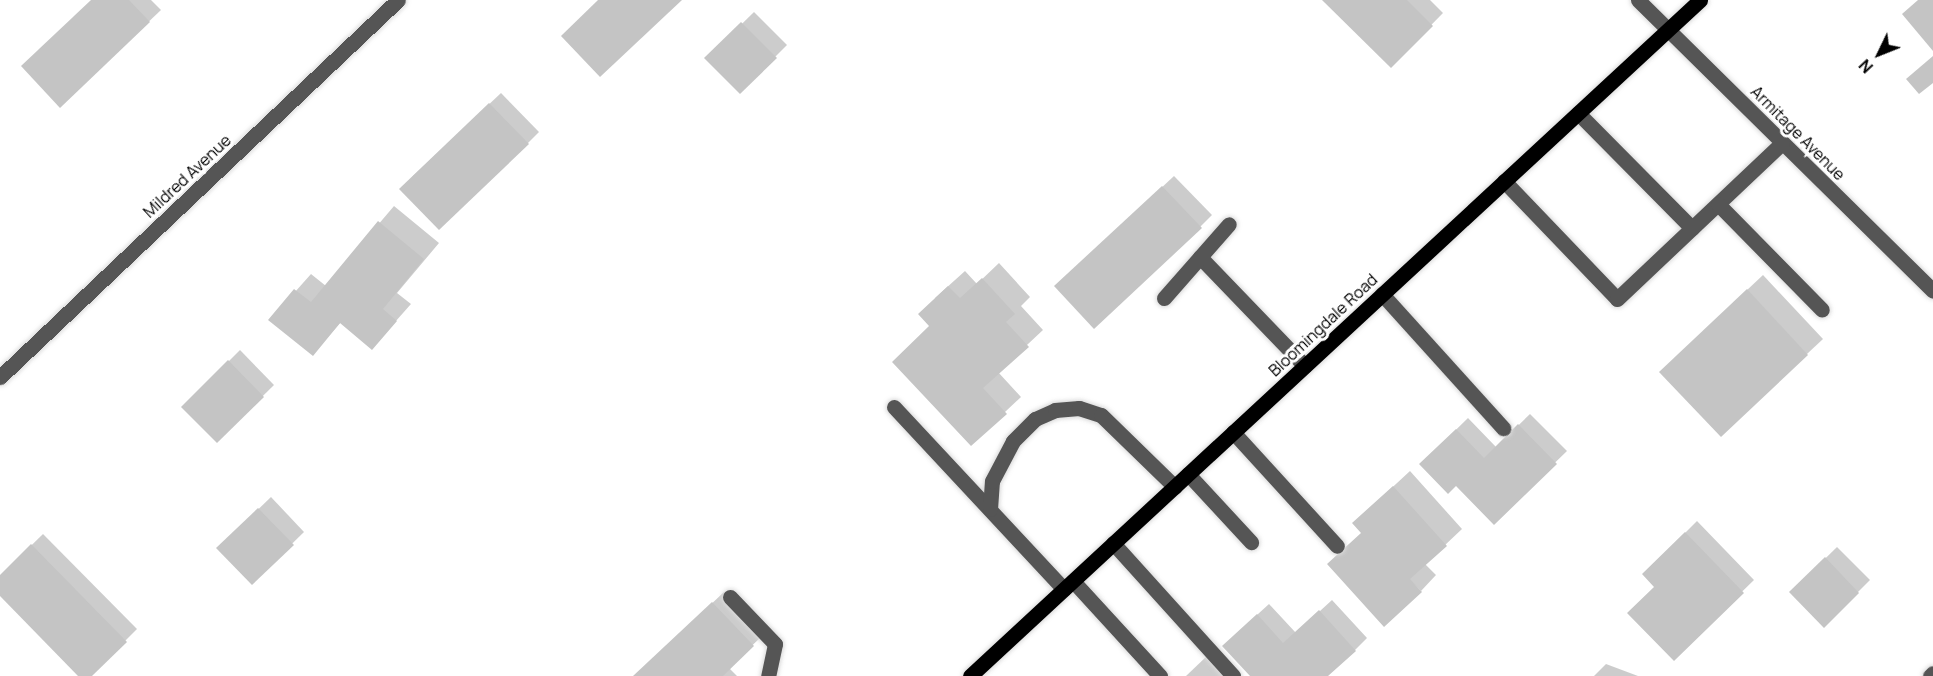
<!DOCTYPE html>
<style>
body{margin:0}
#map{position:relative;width:1933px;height:676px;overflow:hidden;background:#fff;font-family:Manrope,sans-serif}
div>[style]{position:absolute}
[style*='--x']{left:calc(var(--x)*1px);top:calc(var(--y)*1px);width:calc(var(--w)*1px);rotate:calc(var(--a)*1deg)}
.shadow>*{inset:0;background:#0003}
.building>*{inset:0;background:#c4c4c4}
.roads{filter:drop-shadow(0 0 2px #dbdbdb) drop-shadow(0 0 2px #dbdbdb)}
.minor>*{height:15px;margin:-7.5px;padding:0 7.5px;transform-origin:7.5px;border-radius:7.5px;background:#555}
.major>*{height:15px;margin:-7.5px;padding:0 7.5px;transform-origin:7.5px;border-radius:7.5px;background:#000}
span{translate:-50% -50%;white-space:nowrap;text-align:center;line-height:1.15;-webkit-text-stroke:6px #fff;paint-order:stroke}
.street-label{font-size:16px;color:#000}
.north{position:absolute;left:1849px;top:24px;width:60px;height:60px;-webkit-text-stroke:4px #fff;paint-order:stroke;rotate:227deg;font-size:16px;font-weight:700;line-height:24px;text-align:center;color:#000}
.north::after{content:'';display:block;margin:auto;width:21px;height:27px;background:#000;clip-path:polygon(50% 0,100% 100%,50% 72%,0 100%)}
</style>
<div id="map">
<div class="shadow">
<div style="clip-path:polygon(92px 0,151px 0,161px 10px,60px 106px)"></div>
<div style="clip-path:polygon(1324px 0,1430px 0,1443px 13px,1391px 66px)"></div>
<div style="clip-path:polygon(754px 12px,787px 45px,740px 92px,707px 58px)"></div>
<div style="clip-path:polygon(501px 93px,539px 132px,528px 143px,412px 177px)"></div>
<div style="clip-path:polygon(1174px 176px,1212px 215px,1200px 227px,1068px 275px)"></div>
<div style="clip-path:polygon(394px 206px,439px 243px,397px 293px,411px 304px,372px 348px,341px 322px,313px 354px,270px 320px,311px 274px,326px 286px)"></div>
<div style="clip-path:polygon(999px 263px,1030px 297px,1021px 306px,1043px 330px,998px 372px,1021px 397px,971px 444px,931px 326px,935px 298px,965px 271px,977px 284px)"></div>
<div style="clip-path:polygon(1763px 275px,1823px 339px,1807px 354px,1677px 356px)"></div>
<div style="clip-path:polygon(240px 350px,274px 385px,217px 441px,183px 407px)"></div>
<div style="clip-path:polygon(1530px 414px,1567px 451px,1494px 522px,1456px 484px,1421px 464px,1468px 418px,1496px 447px)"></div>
<div style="clip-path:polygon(1410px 471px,1462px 529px,1425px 564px,1436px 575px,1421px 591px,1362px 532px,1370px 508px)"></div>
<div style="clip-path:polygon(271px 497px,304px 532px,252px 583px,218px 548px)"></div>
<div style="clip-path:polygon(1697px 521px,1754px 580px,1674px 658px,1656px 587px,1644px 574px)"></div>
<div style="clip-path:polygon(43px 534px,137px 629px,90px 676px,80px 676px,0 594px,0 576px)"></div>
<div style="clip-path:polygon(1837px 547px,1870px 580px,1824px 626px,1791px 592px)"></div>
<div style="clip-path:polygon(724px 592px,764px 634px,729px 668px,737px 676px,635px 676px)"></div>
<div style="clip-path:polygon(1332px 600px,1367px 638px,1355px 650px,1326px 676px,1252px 676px,1236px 634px,1269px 604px,1296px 633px)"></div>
<div style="clip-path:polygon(1208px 655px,1228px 676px,1186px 676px)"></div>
<div style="clip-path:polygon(1606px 664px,1638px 676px,1594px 676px)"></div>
</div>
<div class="building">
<div style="clip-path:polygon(91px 0,129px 0,150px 22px,60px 108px,21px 66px)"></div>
<div style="clip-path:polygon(598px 0,682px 0,600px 77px,561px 36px)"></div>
<div style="clip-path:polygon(1322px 0,1407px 0,1433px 26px,1391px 68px)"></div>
<div style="clip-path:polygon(1918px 0,1933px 0,1933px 51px,1902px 14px)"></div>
<div style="clip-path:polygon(741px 22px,777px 58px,740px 94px,704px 58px)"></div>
<div style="clip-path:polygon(1933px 56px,1933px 83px,1919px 94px,1906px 79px)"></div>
<div style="clip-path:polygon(489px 103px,529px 144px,439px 230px,399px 189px)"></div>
<div style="clip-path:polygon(1162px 186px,1202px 228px,1094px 329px,1054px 286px)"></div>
<div style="clip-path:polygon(378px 221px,424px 259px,383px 309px,397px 321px,372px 350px,340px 323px,313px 356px,268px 320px,294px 289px,311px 302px)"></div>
<div style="clip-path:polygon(982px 278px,1015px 314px,1006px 322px,1029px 347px,983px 388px,1007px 414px,971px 446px,892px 362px,929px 326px,918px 314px,948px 286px,960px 298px)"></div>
<div style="clip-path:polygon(1747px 289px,1808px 355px,1721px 437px,1659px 372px)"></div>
<div style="clip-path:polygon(228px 360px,264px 397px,217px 443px,181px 407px)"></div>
<div style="clip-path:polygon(1518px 424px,1557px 464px,1494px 525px,1456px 486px,1448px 494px,1419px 464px,1456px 429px,1484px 458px)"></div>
<div style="clip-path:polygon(1393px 486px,1447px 546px,1410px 579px,1422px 592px,1384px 627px,1327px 564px,1361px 533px,1352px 523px)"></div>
<div style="clip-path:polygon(258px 508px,294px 545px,252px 585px,216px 548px)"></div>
<div style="clip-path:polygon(1685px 532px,1744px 593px,1674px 661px,1627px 613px,1654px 587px,1642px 574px)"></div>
<div style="clip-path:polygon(31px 544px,127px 642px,92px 676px,78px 676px,0 596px,0 575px)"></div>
<div style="clip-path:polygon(1825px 557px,1859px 593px,1824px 628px,1789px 592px)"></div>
<div style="clip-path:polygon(712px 602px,754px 646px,723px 676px,633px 676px)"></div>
<div style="clip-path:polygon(1319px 610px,1356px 651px,1328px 676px,1250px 676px,1222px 646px,1257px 614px,1283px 643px)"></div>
</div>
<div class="roads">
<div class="minor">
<div style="--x:1638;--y:0;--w:414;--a:44.6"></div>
<div style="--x:1578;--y:113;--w:162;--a:45.3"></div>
<div style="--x:1504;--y:181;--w:163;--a:46.2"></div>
<div style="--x:1617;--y:299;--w:227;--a:-43.4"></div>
<div style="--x:1718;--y:204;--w:148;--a:45.5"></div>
<div style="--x:1200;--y:257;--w:151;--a:46.1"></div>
<div style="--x:1382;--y:294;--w:181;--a:47.9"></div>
<div style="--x:1164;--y:298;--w:98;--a:-48.7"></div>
<div style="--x:0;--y:377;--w:548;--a:-43.45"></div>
<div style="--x:894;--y:407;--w:249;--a:47"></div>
<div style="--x:1233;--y:432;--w:154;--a:47.6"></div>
<div style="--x:1188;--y:474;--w:93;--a:47.2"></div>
<div style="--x:990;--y:509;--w:28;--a:-86"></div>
<div style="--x:992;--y:481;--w:45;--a:-62.3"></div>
<div style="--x:1013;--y:441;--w:31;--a:-45"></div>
<div style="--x:1035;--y:419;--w:22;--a:-24"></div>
<div style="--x:1055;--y:410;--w:24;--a:-5"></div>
<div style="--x:1079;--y:408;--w:23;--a:18"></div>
<div style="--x:1101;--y:415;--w:103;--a:44.2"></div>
<div style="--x:1113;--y:543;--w:179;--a:47.9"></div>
<div style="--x:1073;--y:581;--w:129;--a:47.5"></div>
<div style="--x:730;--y:597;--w:65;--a:46.2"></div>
<div style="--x:775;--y:644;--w:33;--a:102"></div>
<div style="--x:1930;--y:676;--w:4;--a:-45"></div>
</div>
<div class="major">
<div style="--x:970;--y:676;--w:995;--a:-42.8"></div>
</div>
</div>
<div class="street-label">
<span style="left:1798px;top:133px;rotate:45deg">Armitage Avenue</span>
<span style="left:187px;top:176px;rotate:-43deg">Mildred Avenue</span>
<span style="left:1323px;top:325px;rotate:-43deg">Bloomingdale Road</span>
</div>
<div class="north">N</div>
</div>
